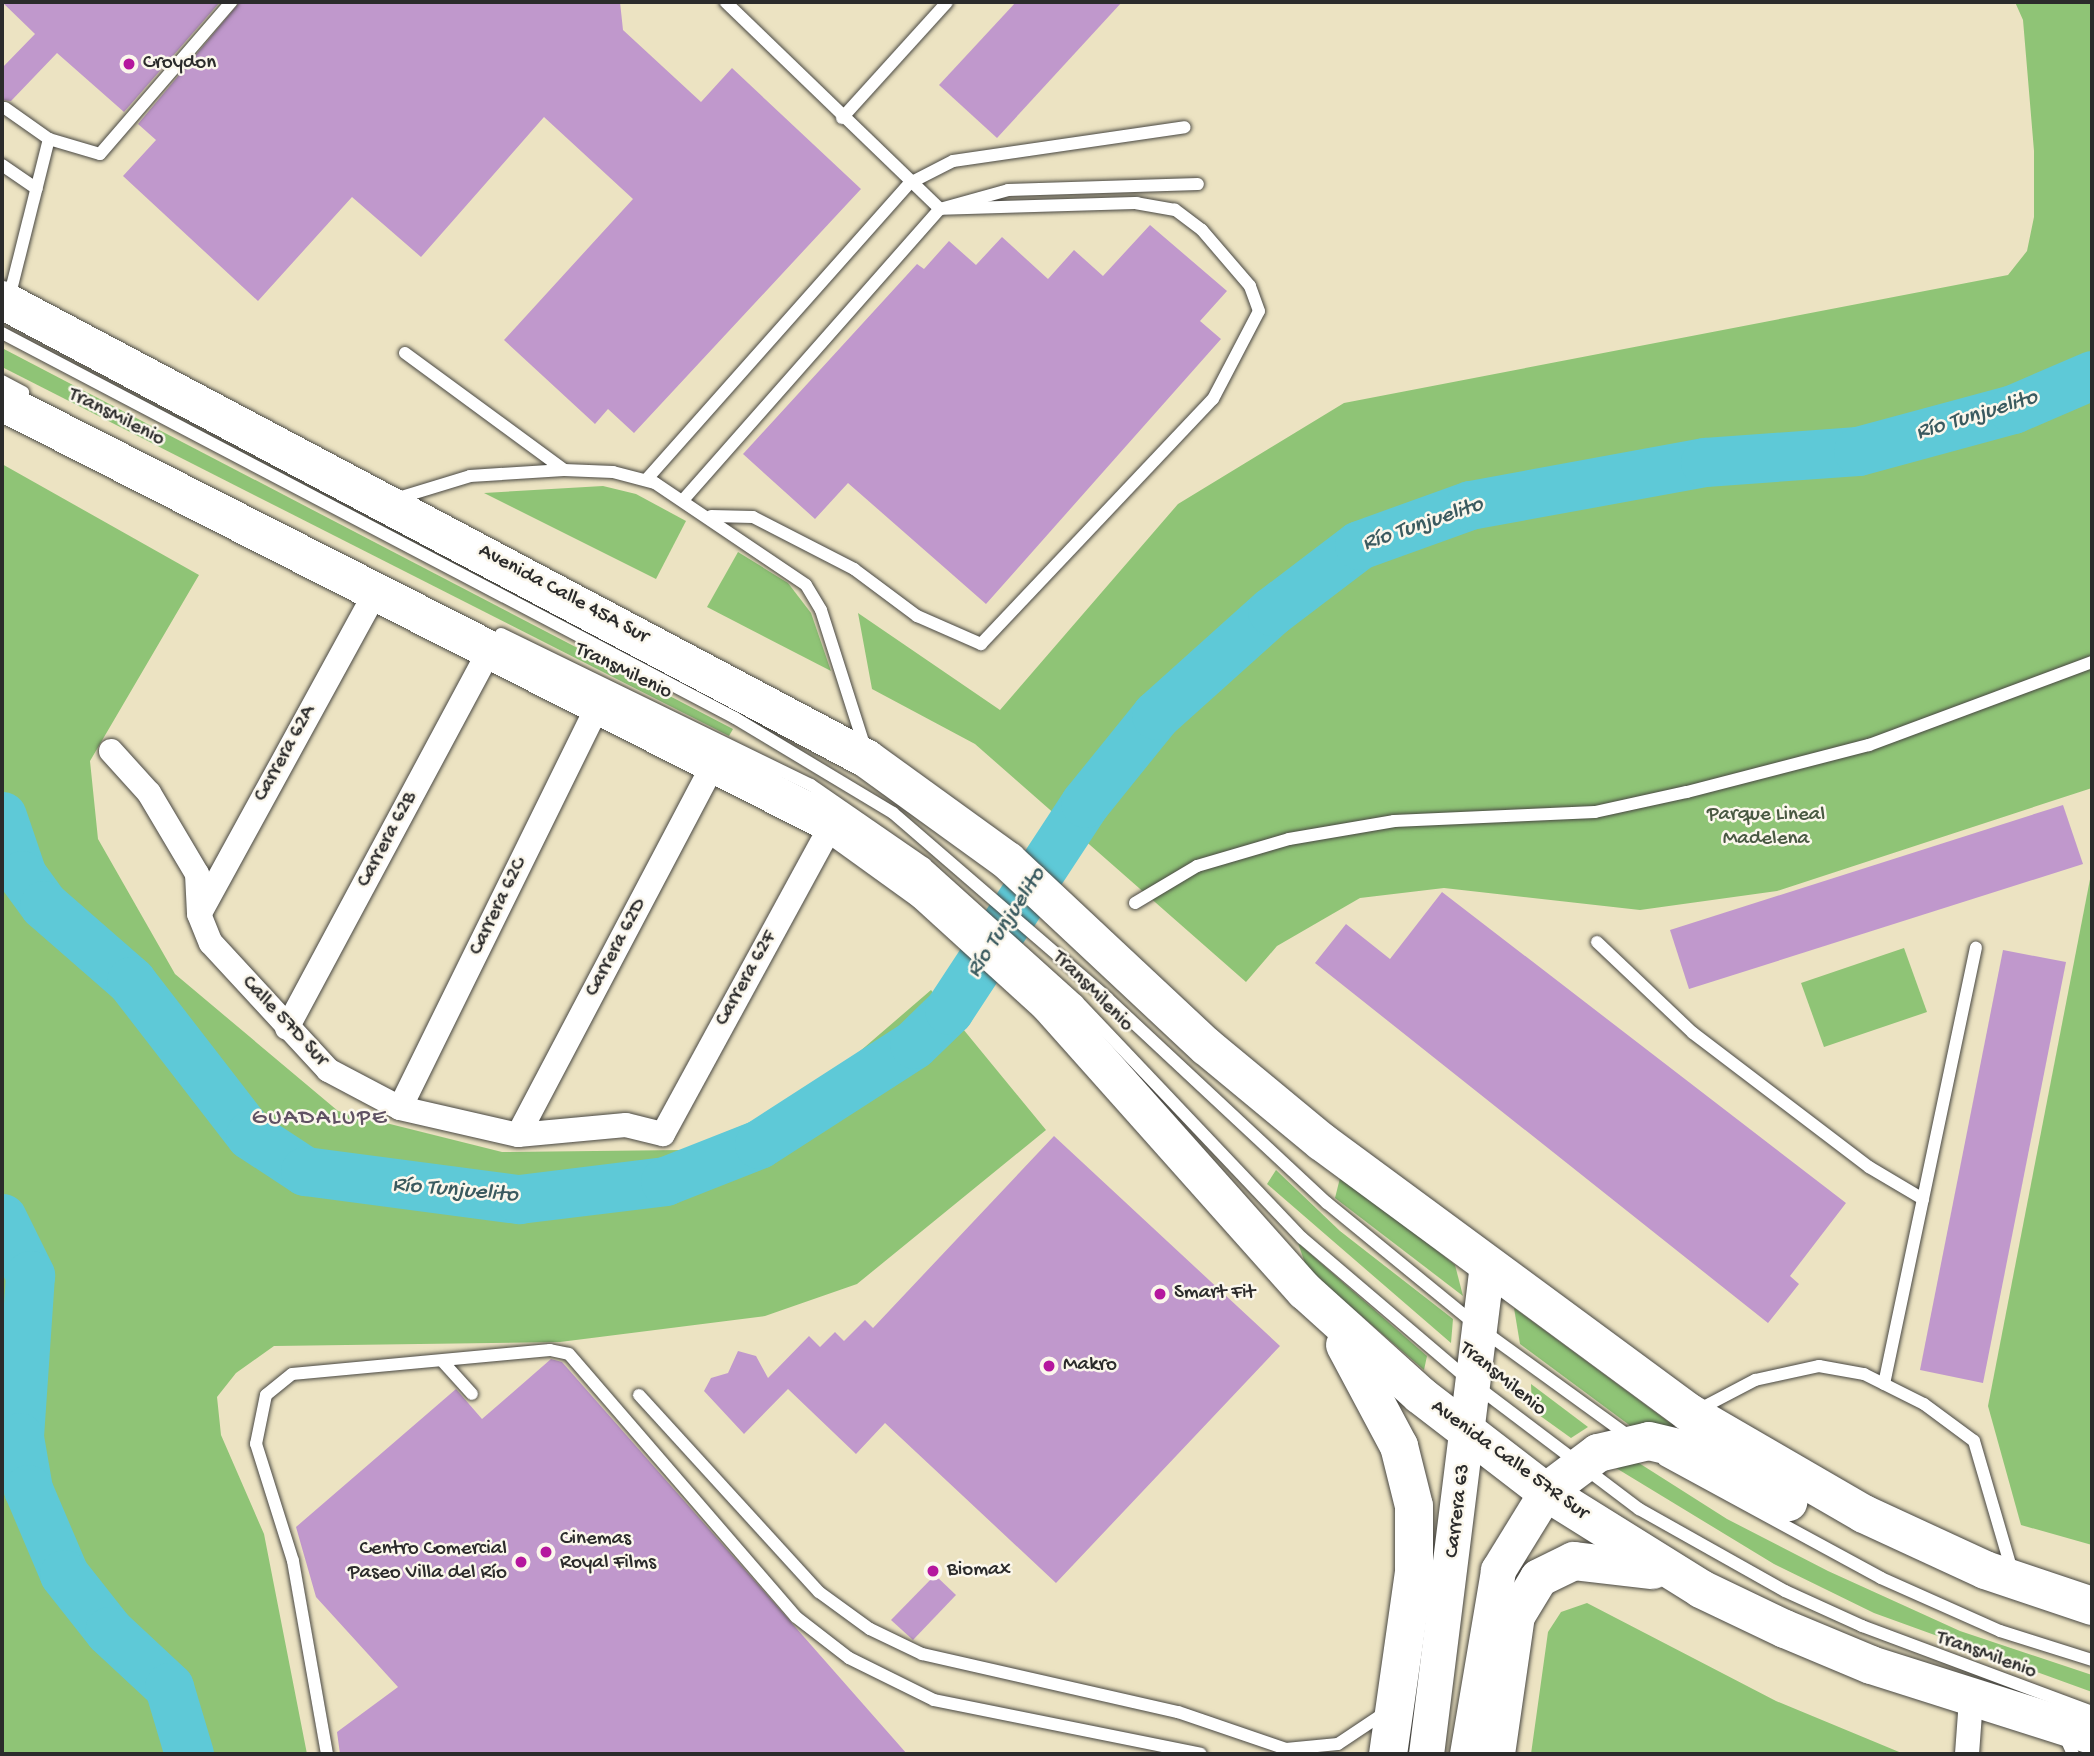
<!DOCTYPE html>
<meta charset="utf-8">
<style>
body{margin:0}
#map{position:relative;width:2094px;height:1756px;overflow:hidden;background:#ece3c2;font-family:"Gochi Hand",sans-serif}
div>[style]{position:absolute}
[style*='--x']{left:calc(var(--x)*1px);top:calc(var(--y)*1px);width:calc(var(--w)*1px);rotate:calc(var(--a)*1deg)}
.green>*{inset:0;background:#8fc476}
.river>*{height:49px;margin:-24.5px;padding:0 24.5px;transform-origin:24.5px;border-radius:24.5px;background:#5ec9d7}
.building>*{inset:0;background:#c098cc}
.roads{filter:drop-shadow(0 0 2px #484742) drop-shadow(0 0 2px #484742)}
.lane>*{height:12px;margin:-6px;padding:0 6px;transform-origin:6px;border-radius:6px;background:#fff}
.street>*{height:24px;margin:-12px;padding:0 12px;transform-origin:12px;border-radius:12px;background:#fff}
.secondary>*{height:35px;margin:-17.5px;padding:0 17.5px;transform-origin:17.5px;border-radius:17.5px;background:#fff}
.highway>*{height:38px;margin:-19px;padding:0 19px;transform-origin:19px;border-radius:19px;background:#fff}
.dots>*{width:19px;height:19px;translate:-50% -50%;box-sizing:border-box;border:4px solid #fbf7ec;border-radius:50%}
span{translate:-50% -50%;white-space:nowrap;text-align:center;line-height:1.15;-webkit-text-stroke:5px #fbf7ec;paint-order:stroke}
.poi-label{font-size:21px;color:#2b2b2b}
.left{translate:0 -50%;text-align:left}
.right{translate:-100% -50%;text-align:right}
.street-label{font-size:21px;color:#2b2b2b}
.park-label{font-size:21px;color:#495942}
.water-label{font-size:23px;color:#3a5a5f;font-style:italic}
.neighbourhood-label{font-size:23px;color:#5f5163;letter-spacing:2px}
.frame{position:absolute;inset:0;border:4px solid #2b2b2b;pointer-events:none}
</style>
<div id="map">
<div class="green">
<div style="clip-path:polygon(2015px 2px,2092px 2px,2092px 788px,1777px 891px,1640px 910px,1444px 888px,1360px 898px,1277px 946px,1246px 982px,975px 744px,872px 689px,858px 613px,1000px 710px,1178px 504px,1344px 403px,2008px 275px,2027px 251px,2034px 217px,2034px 151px,2023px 20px)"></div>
<div style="clip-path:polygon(2px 348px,733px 729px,729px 736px,2px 367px)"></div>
<div style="clip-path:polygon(2px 464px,199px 575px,90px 761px,98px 839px,175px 974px,338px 1111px,502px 1152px,682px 1150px,756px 1120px,837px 1071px,931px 990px,1046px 1130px,857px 1284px,765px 1316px,560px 1342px,274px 1346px,236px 1373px,217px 1397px,221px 1435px,264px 1534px,307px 1754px,2px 1754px)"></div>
<div style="clip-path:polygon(603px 486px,636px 494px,686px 521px,656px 579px,484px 493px)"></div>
<div style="clip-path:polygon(738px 552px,788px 583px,811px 613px,831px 671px,707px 607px)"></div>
<div style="clip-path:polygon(2092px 869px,2092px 1545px,2021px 1525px,1988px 1406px)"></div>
<div style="clip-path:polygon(1904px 948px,1927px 1012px,1824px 1047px,1801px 983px)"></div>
<div style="clip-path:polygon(1276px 1170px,1340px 1231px,1453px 1319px,1451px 1343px,1267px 1184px)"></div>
<div style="clip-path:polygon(1341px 1174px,1455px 1265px,1463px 1296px,1335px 1198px)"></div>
<div style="clip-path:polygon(1298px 1243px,1427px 1356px,1424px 1370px,1307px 1269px)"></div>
<div style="clip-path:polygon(1514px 1308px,1689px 1437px,1632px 1427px,1520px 1344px)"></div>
<div style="clip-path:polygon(1531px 1384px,1588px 1427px,1571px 1438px,1532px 1410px)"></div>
<div style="clip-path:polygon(1631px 1458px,1727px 1519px,1828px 1571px,1960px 1631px,2092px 1675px,2092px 1692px,1874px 1613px,1774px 1564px,1616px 1468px)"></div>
<div style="clip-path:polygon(1587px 1603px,1776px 1701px,1904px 1754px,1531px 1754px,1548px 1632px,1561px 1612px)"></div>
</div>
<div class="river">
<div style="--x:2;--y:816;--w:62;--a:71.3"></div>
<div style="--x:22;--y:875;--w:37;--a:54"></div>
<div style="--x:44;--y:905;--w:116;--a:41.1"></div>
<div style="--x:131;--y:981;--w:195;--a:52.3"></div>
<div style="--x:250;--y:1135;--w:66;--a:33.2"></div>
<div style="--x:305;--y:1171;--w:216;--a:7.5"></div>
<div style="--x:519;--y:1199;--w:147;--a:-7"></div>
<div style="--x:665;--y:1181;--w:101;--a:-21.5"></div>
<div style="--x:759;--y:1144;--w:184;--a:-32.8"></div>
<div style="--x:914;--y:1044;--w:49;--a:-44.2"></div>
<div style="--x:949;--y:1010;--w:248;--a:-56.7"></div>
<div style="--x:1085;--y:803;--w:113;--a:-51.1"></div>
<div style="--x:1156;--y:715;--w:156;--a:-41.9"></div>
<div style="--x:1272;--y:611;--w:109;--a:-37.2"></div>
<div style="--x:1359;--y:545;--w:118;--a:-19.8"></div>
<div style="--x:1470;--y:505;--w:239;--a:-10.4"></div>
<div style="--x:1705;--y:462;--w:153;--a:-4.1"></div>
<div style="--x:1858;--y:451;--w:161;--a:-15.2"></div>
<div style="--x:2013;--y:409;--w:86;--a:-23.3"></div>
<div style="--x:2;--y:1218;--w:64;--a:63.8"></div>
<div style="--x:30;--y:1275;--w:162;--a:93.9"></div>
<div style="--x:19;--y:1437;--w:53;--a:80.2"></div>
<div style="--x:28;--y:1489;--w:92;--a:67"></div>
<div style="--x:64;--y:1574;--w:73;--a:51.7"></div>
<div style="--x:109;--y:1631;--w:82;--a:43"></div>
<div style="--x:169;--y:1687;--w:70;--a:73.4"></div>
</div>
<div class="building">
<div style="clip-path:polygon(2px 2px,220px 2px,124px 112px,57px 53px,11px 101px,2px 100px,2px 68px,35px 34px)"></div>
<div style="clip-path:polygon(240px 2px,620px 2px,623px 30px,701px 102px,732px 68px,861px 189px,634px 433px,608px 409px,595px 424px,504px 340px,633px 199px,544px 117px,421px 257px,352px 197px,258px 301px,123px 176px,156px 140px,138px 124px)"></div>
<div style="clip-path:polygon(1016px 2px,1122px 2px,997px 138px,939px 85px)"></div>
<div style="clip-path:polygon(1150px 225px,1227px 291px,1200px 321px,1221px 339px,986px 604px,848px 483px,815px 519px,743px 454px,917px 264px,924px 269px,949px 241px,976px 265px,1002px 237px,1048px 279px,1074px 250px,1103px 276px)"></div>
<div style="clip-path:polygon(2063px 805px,2083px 864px,1689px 989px,1670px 930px)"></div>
<div style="clip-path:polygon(1442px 892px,1846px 1203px,1790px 1276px,1799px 1284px,1768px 1323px,1315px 963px,1346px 924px,1390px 959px)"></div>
<div style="clip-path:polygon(2003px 950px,2066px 962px,1983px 1383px,1920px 1370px)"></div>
<div style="clip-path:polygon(1054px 1136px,1280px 1346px,1056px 1583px,885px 1423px,856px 1454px,788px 1389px,744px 1434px,704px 1391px,711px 1378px,728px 1373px,738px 1351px,756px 1356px,768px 1378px,809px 1336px,820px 1347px,835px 1332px,844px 1341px,865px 1320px,873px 1328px)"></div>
<div style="clip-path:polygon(551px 1359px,562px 1362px,907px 1754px,340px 1754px,337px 1732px,398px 1687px,316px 1597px,296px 1527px,456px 1389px,482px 1419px)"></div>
<div style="clip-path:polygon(935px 1575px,956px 1595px,913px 1640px,891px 1620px)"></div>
</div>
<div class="roads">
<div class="lane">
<div style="--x:5;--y:108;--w:54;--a:35.2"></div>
<div style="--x:49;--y:139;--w:53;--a:16.4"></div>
<div style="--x:100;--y:154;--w:201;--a:-49.2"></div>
<div style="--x:842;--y:118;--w:156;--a:-47.8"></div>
<div style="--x:2;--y:165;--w:42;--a:34.4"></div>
<div style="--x:9;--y:298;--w:164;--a:-75.9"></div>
<div style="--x:2;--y:333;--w:828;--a:27.71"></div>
<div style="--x:735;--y:718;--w:184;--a:31"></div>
<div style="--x:893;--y:813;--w:283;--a:40.8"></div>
<div style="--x:1107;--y:998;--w:301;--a:43"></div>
<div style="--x:1327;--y:1203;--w:200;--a:39.3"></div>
<div style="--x:1482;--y:1330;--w:184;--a:35.9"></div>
<div style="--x:405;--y:353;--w:197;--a:36.3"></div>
<div style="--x:2;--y:381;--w:24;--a:28"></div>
<div style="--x:646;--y:480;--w:397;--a:-48.4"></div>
<div style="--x:910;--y:183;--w:48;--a:-27.1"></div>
<div style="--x:953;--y:161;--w:234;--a:-8.3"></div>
<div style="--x:395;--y:499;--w:78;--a:-17"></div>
<div style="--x:470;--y:476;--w:94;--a:-3.7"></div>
<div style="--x:564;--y:470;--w:49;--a:2.3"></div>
<div style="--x:613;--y:472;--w:43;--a:14.7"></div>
<div style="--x:655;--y:483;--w:182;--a:34"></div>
<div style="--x:806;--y:585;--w:29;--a:59"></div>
<div style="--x:821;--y:610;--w:145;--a:72.3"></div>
<div style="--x:684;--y:499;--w:387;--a:-48.6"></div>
<div style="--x:940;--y:209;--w:71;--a:-15.6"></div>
<div style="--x:1008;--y:190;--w:190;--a:-1.8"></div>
<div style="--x:711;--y:516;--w:42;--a:1.4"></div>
<div style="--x:753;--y:517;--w:114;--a:27.2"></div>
<div style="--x:854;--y:569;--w:79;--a:36.7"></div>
<div style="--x:917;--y:616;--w:70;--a:23.6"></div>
<div style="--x:981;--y:644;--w:337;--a:-46.6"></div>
<div style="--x:1213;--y:399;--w:99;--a:-62.4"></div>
<div style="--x:1259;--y:311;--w:27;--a:-110"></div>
<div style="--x:1250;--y:286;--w:74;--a:-130.6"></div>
<div style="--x:1202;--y:230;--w:34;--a:-143"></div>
<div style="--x:1175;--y:210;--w:39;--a:-170"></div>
<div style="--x:1137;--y:203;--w:197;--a:178.3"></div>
<div style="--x:940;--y:209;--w:298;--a:-136"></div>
<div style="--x:501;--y:634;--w:345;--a:26"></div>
<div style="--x:811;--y:785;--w:139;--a:34.7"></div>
<div style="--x:925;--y:864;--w:205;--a:42"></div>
<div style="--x:1077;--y:1001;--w:327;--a:46.5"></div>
<div style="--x:1302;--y:1238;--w:227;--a:40.4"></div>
<div style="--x:1475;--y:1385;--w:206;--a:37.1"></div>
<div style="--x:1639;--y:1509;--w:167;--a:29.3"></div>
<div style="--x:1785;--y:1591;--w:85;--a:24.4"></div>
<div style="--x:1862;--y:1626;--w:246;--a:20.5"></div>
<div style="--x:1135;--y:903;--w:72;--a:-30.8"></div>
<div style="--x:1197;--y:866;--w:96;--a:-16.4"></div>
<div style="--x:1289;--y:839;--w:107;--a:-9.7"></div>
<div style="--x:1394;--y:821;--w:201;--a:-2.6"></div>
<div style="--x:1595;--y:812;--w:94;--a:-12.3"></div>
<div style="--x:1687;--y:792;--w:188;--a:-14.5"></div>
<div style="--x:1869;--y:745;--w:238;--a:-20.4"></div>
<div style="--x:1597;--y:942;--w:132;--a:43.5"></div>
<div style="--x:1693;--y:1033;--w:221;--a:37.3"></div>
<div style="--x:1869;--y:1167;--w:63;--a:30.7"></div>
<div style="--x:443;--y:1362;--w:43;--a:47.8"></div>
<div style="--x:1884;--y:1384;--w:446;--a:-78.1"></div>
<div style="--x:639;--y:1395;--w:267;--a:47.6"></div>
<div style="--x:819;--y:1592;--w:63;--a:36"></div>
<div style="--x:870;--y:1629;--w:58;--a:25.7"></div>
<div style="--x:922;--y:1654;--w:262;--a:12.8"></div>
<div style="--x:1178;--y:1712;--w:114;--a:18.9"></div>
<div style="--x:1286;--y:1749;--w:52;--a:-5.5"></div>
<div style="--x:1338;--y:1744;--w:58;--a:-33.7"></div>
<div style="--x:1696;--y:1411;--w:67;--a:-27.7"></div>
<div style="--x:1755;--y:1380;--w:66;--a:-12.3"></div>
<div style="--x:1819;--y:1366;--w:46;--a:10.1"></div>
<div style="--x:1864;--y:1374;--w:67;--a:26.6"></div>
<div style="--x:1924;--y:1404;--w:62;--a:36.5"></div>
<div style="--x:1974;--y:1441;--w:139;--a:73.7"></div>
<div style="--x:1664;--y:1460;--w:247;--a:28.5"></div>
<div style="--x:1881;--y:1578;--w:130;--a:24"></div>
<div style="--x:2000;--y:1631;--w:96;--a:17.5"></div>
<div style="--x:2064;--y:1734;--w:22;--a:66"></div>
<div style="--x:327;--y:1754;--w:196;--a:-100"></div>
<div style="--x:293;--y:1561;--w:123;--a:-107.5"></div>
<div style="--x:256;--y:1444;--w:50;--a:-78.5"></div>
<div style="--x:266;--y:1395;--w:33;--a:-39"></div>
<div style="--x:292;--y:1374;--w:259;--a:-5.3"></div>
<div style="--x:550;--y:1350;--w:19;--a:12"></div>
<div style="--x:569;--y:1354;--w:347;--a:49.2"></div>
<div style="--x:796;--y:1617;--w:67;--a:37.7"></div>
<div style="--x:849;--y:1658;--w:95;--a:26.3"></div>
<div style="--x:934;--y:1700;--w:272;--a:11.4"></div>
</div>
<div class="street">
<div style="--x:111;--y:751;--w:57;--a:47.9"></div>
<div style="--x:149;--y:793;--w:94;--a:59.3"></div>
<div style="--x:197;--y:874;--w:40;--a:87.1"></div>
<div style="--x:199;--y:914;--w:31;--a:68"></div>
<div style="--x:211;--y:943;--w:173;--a:47.3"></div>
<div style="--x:328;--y:1070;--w:81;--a:27.8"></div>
<div style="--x:400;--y:1108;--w:121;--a:12.9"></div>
<div style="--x:518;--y:1135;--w:108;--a:-5.3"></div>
<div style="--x:626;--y:1125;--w:38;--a:14"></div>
<div style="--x:663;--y:1134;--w:353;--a:-61.4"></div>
<div style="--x:200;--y:913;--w:362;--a:-61.3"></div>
<div style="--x:287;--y:1028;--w:428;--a:-61.8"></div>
<div style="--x:400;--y:1108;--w:449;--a:-63.8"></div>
<div style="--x:518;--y:1135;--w:424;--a:-62.2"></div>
<div style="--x:1967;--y:1754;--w:55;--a:-85.8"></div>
</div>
<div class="secondary">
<div style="--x:1426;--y:1754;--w:491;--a:-82.9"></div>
<div style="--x:1467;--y:1754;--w:187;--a:-80.4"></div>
<div style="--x:1498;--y:1570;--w:92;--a:-58.4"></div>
</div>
<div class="highway">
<div style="--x:2;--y:300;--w:979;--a:27.95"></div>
<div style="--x:867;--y:759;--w:174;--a:35.9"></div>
<div style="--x:1008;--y:861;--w:272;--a:43.1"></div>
<div style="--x:1207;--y:1047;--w:149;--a:39.6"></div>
<div style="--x:1322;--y:1142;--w:455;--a:36.4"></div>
<div style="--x:1688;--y:1412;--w:203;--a:30.1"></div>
<div style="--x:1864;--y:1514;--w:133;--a:24.8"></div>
<div style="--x:1985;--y:1570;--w:113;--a:18.6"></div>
<div style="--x:2;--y:402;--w:931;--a:26.95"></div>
<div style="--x:832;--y:824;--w:115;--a:35.8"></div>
<div style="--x:925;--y:891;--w:168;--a:42.3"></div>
<div style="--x:1049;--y:1004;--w:385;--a:48.3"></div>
<div style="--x:1305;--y:1291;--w:155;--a:42.1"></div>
<div style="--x:1420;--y:1395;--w:159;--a:37.6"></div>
<div style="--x:1546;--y:1492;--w:183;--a:32"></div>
<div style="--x:1701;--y:1589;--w:93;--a:25.5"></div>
<div style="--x:1785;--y:1629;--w:93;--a:22.7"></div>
<div style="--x:1871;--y:1665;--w:232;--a:17.6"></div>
<div style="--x:1345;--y:1345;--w:115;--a:61.9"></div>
<div style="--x:1399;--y:1446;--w:62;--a:76"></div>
<div style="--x:1414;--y:1506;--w:66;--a:90"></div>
<div style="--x:1414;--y:1572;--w:184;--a:98.1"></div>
<div style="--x:1546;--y:1492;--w:65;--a:-36.9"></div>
<div style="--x:1598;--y:1453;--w:52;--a:-13.2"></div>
<div style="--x:1649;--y:1441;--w:43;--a:13.4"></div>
<div style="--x:1691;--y:1451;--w:110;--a:27.7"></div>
<div style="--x:1496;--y:1754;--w:139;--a:-81.8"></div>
<div style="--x:1516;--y:1616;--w:44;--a:-58.8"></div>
<div style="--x:1539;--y:1578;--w:39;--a:-26"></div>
<div style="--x:1574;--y:1561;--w:79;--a:6.6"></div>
</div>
</div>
<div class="dots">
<div style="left:129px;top:64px;background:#b5179e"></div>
<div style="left:1160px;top:1294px;background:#b5179e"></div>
<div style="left:1049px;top:1366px;background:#b5179e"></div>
<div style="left:546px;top:1552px;background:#b5179e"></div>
<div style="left:521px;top:1562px;background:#b5179e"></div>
<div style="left:933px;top:1571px;background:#b5179e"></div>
</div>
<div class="poi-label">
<span class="left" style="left:143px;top:64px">Croydon</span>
<span class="left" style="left:1174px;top:1294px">Smart Fit</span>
<span class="left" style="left:1063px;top:1366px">Makro</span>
<span class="left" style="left:560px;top:1552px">Cinemas<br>Royal Films</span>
<span class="right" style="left:507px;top:1562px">Centro Comercial<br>Paseo Villa del Río</span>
<span class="left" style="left:947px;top:1571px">Biomax</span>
</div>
<div class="street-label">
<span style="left:116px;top:418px;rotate:27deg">TransMilenio</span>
<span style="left:563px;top:595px;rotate:28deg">Avenida Calle 45A Sur</span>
<span style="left:623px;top:672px;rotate:26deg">TransMilenio</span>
<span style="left:286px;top:754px;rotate:-61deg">Carrera 62A</span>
<span style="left:388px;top:840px;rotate:-62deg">Carrera 62B</span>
<span style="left:499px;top:907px;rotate:-64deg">Carrera 62C</span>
<span style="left:617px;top:948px;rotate:-62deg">Carrera 62D</span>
<span style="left:747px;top:979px;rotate:-61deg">Carrera 62F</span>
<span style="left:1092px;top:992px;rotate:45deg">TransMilenio</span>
<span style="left:284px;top:1022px;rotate:47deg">Calle 57D Sur</span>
<span style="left:1502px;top:1380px;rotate:39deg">TransMilenio</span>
<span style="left:1509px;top:1461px;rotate:36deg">Avenida Calle 57R Sur</span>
<span style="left:1459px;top:1511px;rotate:-83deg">Carrera 63</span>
<span style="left:1986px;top:1656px;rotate:20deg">TransMilenio</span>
</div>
<div class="park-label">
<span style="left:1766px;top:828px">Parque Lineal<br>Madelena</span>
</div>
<div class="water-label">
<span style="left:1977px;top:416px;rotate:-17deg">Río Tunjuelito</span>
<span style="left:1423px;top:525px;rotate:-19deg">Río Tunjuelito</span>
<span style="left:1007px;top:923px;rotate:-57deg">Río Tunjuelito</span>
<span style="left:455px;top:1191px;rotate:5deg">Río Tunjuelito</span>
</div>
<div class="neighbourhood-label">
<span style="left:320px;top:1119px">GUADALUPE</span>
</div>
<div class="frame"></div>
</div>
